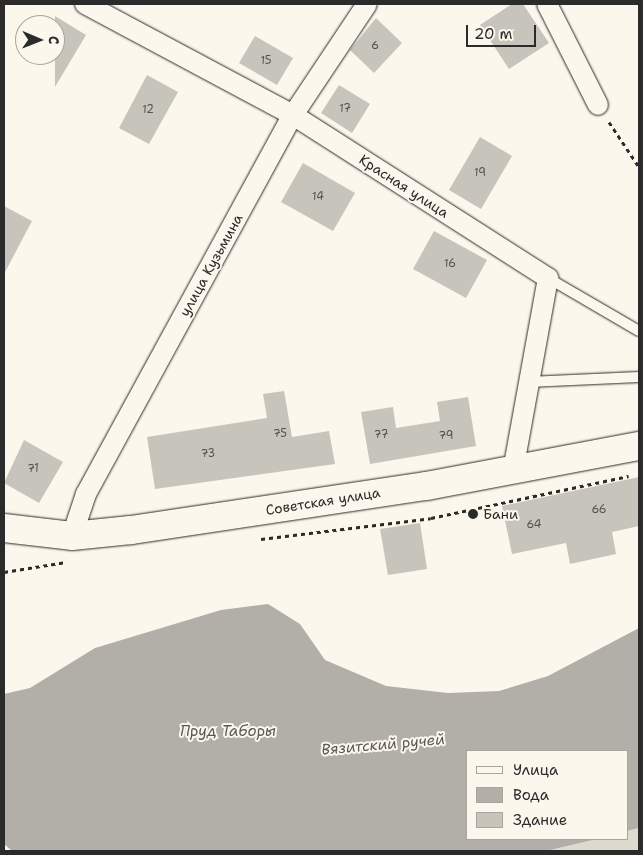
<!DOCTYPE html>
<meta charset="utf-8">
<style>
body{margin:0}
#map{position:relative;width:643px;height:855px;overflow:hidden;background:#fbf7ec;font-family:"Shantell Sans",sans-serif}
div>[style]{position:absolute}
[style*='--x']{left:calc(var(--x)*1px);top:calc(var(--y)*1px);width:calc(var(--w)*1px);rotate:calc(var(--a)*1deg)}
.green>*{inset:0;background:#dddad0}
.water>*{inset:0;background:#b1afa7}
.building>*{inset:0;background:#c7c4bc}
.path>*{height:3px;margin-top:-1.5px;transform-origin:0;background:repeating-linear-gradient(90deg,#2b2b2b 0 4px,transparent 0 8px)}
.roads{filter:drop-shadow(0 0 1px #2b2b2b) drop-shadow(0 0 1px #2b2b2b)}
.lane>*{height:10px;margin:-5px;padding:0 5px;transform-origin:5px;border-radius:5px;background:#fbf7ec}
.street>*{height:20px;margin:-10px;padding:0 10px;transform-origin:10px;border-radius:10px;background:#fbf7ec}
.primary>*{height:28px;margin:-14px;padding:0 14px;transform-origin:14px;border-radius:14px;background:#fbf7ec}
.dots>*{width:14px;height:14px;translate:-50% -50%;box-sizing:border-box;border:2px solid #fbf7ec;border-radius:50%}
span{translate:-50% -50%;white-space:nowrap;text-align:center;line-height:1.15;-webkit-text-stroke:4px #fbf7ec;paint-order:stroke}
.number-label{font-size:11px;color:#52514f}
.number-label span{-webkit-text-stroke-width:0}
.street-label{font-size:14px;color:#2b2b2b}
.poi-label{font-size:14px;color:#2b2b2b}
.left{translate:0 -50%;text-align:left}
.water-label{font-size:15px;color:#5a5956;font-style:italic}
.frame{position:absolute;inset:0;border:5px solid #2b2b2b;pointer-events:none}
.legend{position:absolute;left:466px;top:750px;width:162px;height:90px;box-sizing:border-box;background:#fbf7ec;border:1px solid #a8a59f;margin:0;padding:6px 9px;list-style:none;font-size:15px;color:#2b2b2b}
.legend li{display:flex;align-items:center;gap:10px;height:25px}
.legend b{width:25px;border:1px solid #a8a59f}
.north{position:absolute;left:15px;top:15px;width:50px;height:50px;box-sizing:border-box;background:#fbf7ec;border:1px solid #a8a59f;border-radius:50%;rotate:91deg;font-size:14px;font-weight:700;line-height:20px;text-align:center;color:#2b2b2b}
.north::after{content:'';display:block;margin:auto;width:18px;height:22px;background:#2b2b2b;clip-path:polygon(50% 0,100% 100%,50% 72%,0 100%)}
.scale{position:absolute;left:466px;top:25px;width:70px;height:22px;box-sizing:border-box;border:2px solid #2b2b2b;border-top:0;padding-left:6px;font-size:15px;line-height:18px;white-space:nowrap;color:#2b2b2b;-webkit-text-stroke:4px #fbf7ec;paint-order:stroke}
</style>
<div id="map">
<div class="green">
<div style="clip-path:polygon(639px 828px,639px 851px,546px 851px,597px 839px,627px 839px,627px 831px)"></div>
</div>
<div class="water">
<div style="clip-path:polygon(268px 604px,300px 624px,325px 660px,386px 686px,448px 693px,499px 691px,548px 676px,639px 628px,639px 828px,627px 831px,627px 751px,467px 751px,467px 839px,597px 839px,546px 851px,12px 851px,4px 844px,4px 694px,30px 688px,95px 648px,221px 610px)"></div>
</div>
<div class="building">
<div style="clip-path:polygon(512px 4px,523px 4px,549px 43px,509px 69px,480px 25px)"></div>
<div style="clip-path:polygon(55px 16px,86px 35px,55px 87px)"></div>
<div style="clip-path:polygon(376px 18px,402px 43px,374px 73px,350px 50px)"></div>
<div style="clip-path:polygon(255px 36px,293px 58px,277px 85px,239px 63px)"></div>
<div style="clip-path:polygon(147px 75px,178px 92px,149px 144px,119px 128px)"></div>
<div style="clip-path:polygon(339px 85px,370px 104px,352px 133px,321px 113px)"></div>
<div style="clip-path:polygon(480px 137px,512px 156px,481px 209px,449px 190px)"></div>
<div style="clip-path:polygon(303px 163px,355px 193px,333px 231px,281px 202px)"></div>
<div style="clip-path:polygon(4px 206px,32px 221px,4px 274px)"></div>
<div style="clip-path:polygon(434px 231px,487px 260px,466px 298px,413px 269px)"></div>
<div style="clip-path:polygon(284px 391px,292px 437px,329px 431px,335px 464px,155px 489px,147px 437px,267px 418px,263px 394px)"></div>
<div style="clip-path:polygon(468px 397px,476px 446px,370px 464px,361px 412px,393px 407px,396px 428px,440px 421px,437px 402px)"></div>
<div style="clip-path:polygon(24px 440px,63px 462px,39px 503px,4px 483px)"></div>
<div style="clip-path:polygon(639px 477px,639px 526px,612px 532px,616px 554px,570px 564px,566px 543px,512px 554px,502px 506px)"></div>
<div style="clip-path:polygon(420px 523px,427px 569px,388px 575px,380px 529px)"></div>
</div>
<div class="path">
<div style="--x:609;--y:122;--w:54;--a:56.3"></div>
<div style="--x:261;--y:539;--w:171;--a:-7"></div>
<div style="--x:431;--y:518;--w:202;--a:-12"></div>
<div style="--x:4;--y:572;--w:63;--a:-9.2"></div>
</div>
<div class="roads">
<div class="lane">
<div style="--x:548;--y:278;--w:105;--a:30.2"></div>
<div style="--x:528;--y:382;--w:111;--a:-2.6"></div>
</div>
<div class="street">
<div style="--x:85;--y:4;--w:236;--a:28.1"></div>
<div style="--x:293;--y:115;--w:303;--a:32.6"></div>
<div style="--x:548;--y:278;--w:196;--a:100.3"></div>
<div style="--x:547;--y:4;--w:113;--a:63.2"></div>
<div style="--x:72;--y:536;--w:44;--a:-71.6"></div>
<div style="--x:86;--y:494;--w:432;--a:-61.4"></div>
<div style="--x:293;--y:115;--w:133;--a:-56.3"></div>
</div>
<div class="primary">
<div style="--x:4;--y:528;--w:68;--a:6.7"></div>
<div style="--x:72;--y:536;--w:59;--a:-5.8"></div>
<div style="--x:131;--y:530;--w:299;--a:-8.5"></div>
<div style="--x:427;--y:486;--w:216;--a:-10.7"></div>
</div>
</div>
<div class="dots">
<div style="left:473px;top:514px;background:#2b2b2b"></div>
</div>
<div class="number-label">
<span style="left:375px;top:46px">6</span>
<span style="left:266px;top:61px">15</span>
<span style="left:345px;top:109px">17</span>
<span style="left:148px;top:110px">12</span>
<span style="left:480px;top:173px">19</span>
<span style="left:318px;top:197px">14</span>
<span style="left:450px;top:264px">16</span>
<span style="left:280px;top:434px">75</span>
<span style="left:381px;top:435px">77</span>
<span style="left:446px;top:436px">79</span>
<span style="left:208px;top:454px">73</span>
<span style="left:33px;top:469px">71</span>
<span style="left:599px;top:510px">66</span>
<span style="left:534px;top:525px">64</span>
</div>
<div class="street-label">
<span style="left:404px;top:186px;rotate:33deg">Красная улица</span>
<span style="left:211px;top:265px;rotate:-61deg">улица Кузьмина</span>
<span style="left:323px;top:501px;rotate:-9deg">Советская улица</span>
</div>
<div class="poi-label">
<span class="left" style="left:483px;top:514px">Бани</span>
</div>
<div class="water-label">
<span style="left:228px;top:732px">Пруд Таборы</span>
<span style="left:383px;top:745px;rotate:-5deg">Вязитский ручей</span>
</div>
<div class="frame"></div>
<ul class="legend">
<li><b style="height:6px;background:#fbf7ec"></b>Улица</li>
<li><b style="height:14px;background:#b1afa7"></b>Вода</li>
<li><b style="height:14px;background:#c7c4bc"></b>Здание</li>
</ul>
<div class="north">С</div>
<div class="scale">20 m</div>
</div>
